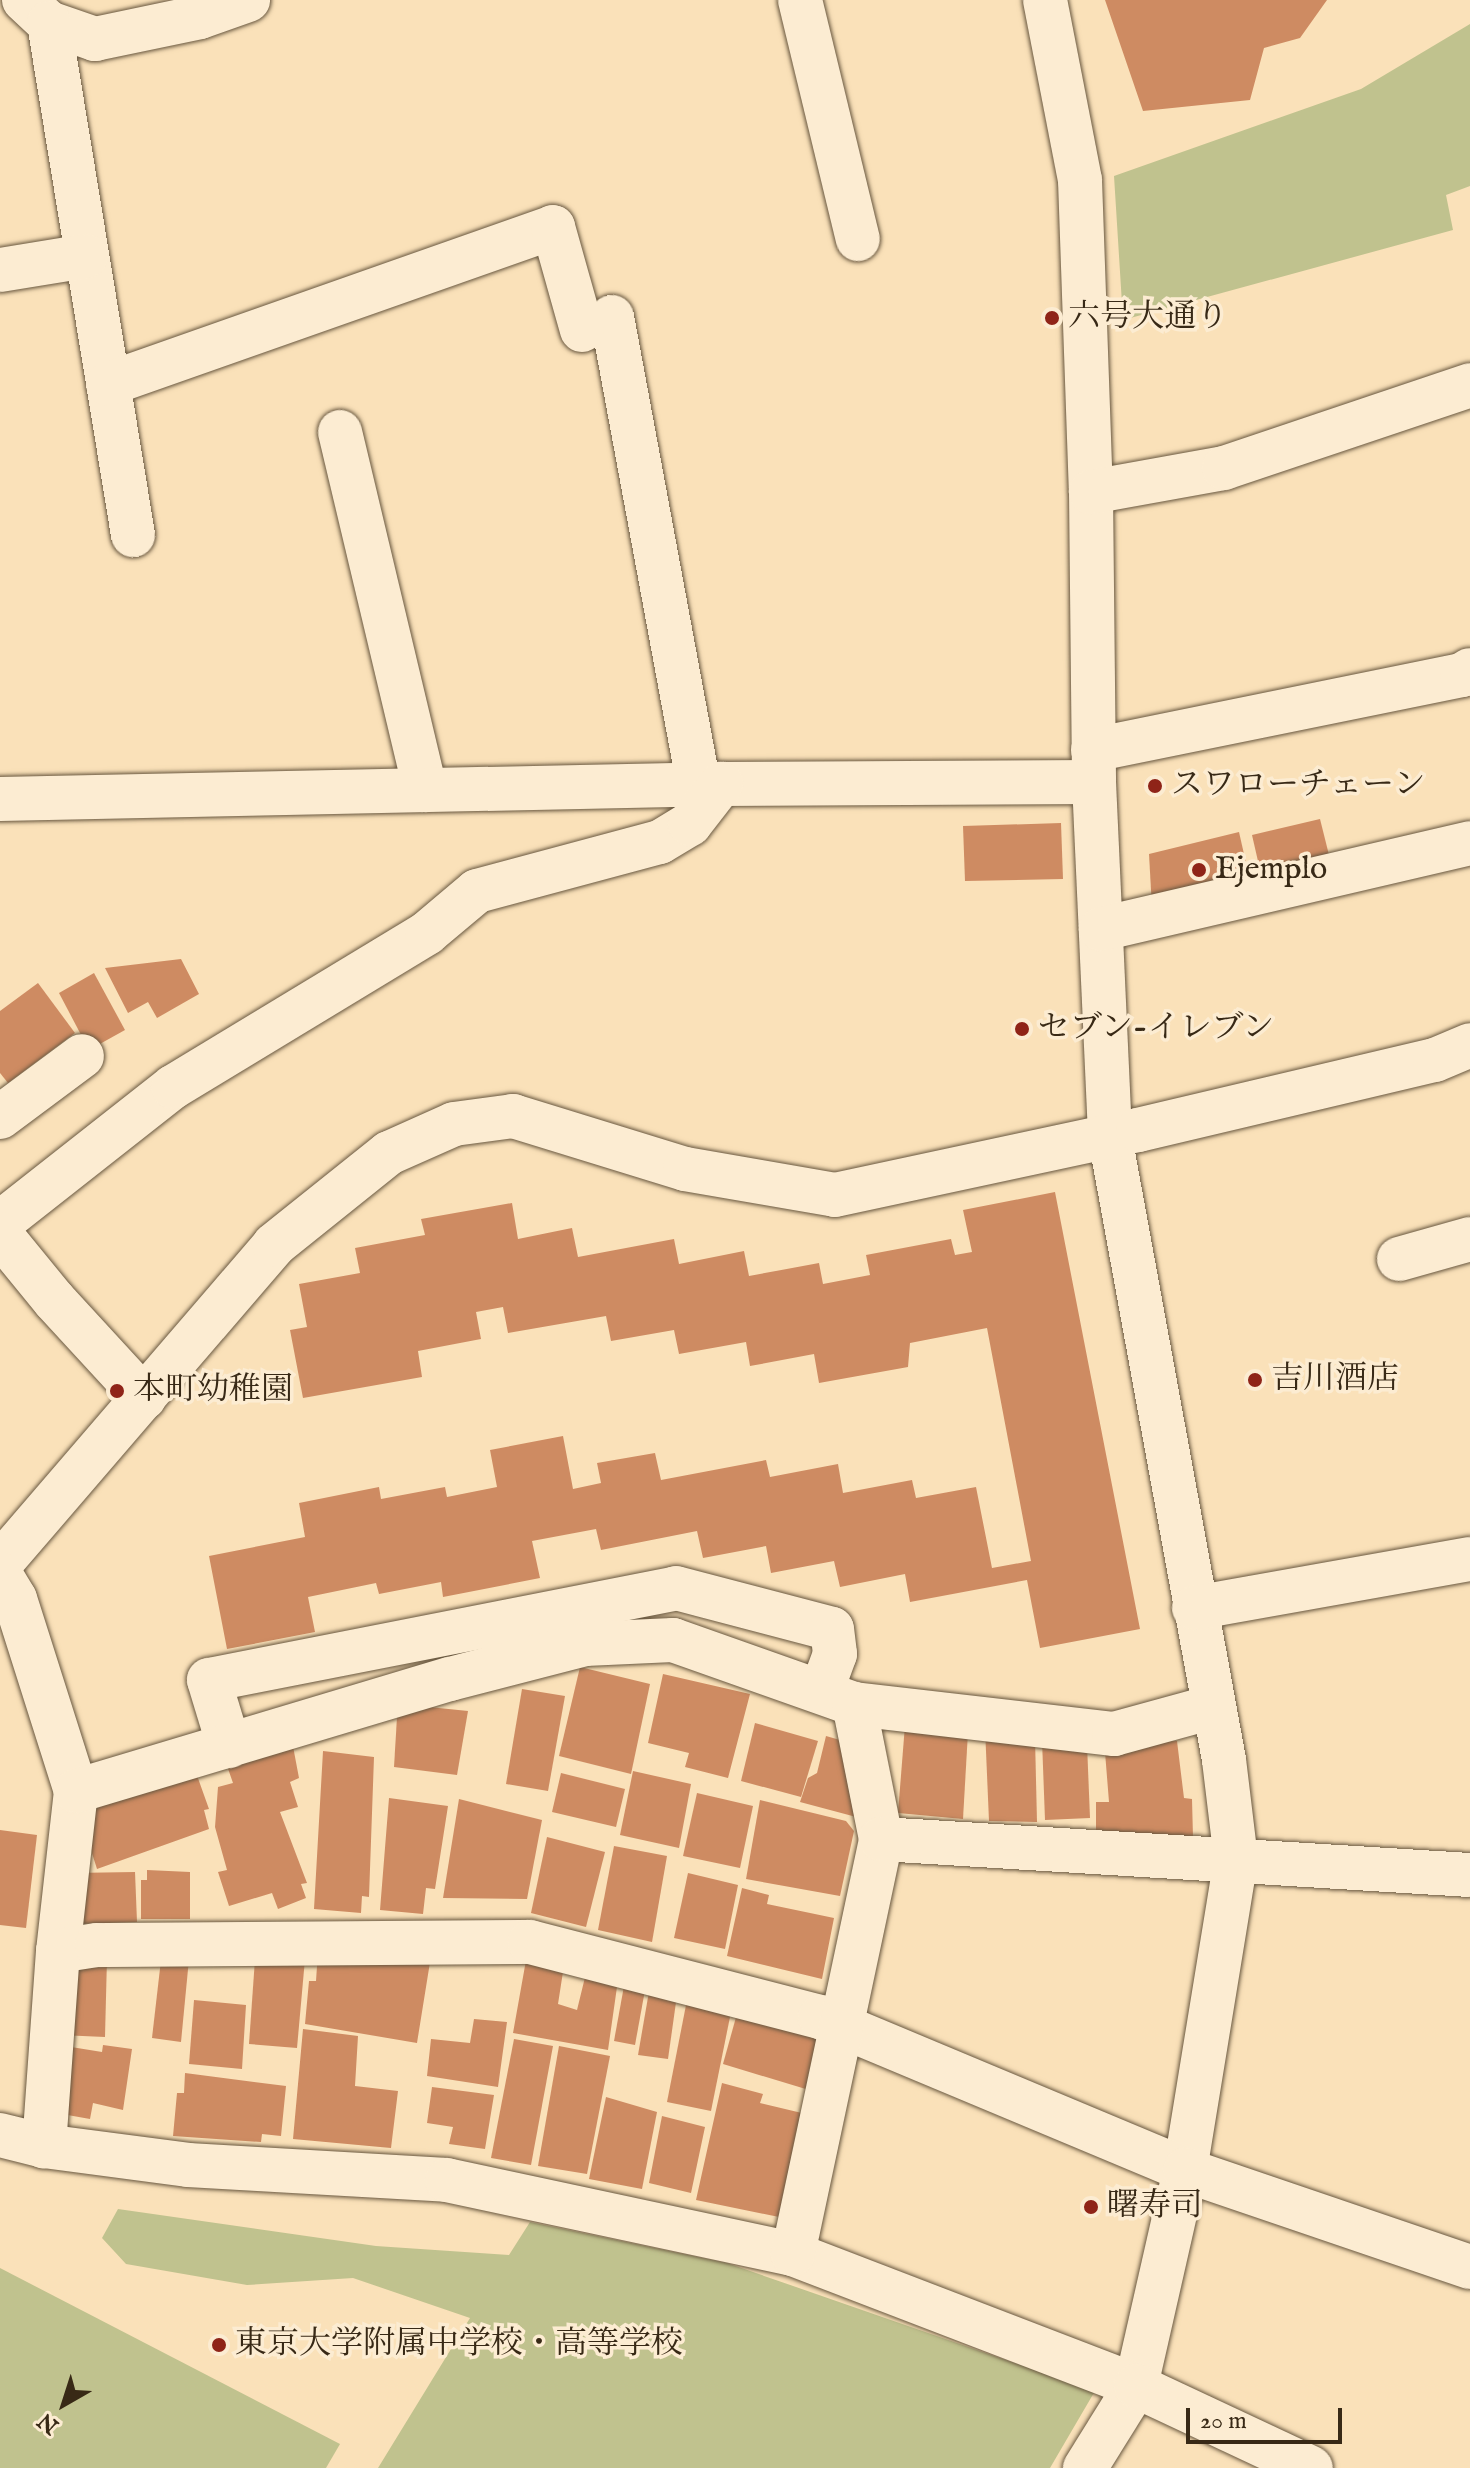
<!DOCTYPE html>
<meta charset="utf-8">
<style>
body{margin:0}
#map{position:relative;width:1470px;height:2468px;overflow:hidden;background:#fae1b9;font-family:"IM FELL English","Noto Serif JP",serif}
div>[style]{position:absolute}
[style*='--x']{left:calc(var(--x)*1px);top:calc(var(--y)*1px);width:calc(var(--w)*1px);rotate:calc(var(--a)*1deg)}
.green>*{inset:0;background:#c0c28e}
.building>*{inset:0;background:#ce8b62}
.roads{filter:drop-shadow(0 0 2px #68573f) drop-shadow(0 0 2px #68573f)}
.minor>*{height:44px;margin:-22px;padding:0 22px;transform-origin:22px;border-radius:22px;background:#fcecd2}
.dots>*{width:22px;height:22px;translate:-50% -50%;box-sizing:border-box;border:4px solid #fcecd2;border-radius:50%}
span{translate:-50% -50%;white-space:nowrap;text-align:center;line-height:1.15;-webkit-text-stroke:7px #fcecd2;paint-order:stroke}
.poi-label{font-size:32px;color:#382916}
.left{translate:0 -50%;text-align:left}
.north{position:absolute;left:24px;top:2364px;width:80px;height:80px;-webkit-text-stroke:6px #fcecd2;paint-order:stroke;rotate:219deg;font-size:22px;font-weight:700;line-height:32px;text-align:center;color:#382916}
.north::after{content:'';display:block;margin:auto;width:28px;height:36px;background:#382916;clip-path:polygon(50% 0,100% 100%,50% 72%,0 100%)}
.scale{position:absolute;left:1186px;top:2408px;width:156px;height:36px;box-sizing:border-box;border:4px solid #382916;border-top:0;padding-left:10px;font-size:24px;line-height:28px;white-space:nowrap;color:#382916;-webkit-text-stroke:6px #fcecd2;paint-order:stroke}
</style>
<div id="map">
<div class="green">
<div style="clip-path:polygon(1470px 24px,1470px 186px,1446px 195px,1453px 230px,1123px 320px,1114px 176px,1361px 89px)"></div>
<div style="clip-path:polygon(118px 2209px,376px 2246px,509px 2255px,530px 2222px,727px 2263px,1095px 2391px,1050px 2468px,378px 2468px,470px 2318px,353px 2278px,247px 2285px,126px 2264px,102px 2238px)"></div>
<div style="clip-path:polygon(0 2268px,340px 2444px,326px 2468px,0 2468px)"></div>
</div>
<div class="building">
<div style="clip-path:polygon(1105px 0,1327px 0,1300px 38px,1264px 48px,1250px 100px,1143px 111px)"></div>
<div style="clip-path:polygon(1320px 819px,1332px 867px,1263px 883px,1252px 835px)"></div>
<div style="clip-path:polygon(1061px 823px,1063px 879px,965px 881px,963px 826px)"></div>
<div style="clip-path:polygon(1239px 832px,1251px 885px,1152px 908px,1149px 854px)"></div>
<div style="clip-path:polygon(181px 959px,199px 994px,157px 1018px,148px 1002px,128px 1013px,105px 968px)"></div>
<div style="clip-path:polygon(94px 973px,125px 1030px,89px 1050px,59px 993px)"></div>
<div style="clip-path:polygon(38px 983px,75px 1033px,8px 1083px,0 1073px,0 1011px)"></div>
<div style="clip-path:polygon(1055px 1192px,1140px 1629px,1040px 1648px,1027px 1580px,910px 1602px,905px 1574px,840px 1587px,834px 1561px,771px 1573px,766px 1546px,703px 1558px,697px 1531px,601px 1550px,596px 1529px,532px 1541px,540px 1578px,443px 1597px,441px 1582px,379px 1594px,376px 1583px,308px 1597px,315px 1632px,227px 1649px,209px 1556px,305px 1537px,299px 1503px,379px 1487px,381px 1499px,445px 1487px,447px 1497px,497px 1487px,490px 1450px,563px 1436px,573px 1489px,601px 1483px,597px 1463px,655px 1453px,661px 1480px,766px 1460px,770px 1477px,838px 1464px,843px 1493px,912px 1480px,916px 1498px,976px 1487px,992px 1568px,1031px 1561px,987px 1328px,910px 1343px,908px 1367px,819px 1383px,814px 1354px,750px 1366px,746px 1342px,679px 1354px,674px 1330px,611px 1341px,606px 1316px,508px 1333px,503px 1307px,476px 1312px,481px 1339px,418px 1351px,422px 1377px,303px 1398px,290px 1330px,307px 1327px,299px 1284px,360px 1273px,355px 1248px,425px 1235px,421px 1219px,512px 1203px,518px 1239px,572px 1228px,578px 1257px,674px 1239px,679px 1264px,744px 1251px,749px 1276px,819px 1263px,823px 1284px,870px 1275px,866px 1255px,951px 1239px,955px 1255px,972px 1252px,963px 1210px)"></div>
<div style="clip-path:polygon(580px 1667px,650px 1684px,631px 1774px,559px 1756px)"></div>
<div style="clip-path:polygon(663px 1674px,750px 1694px,728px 1778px,685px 1767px,689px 1753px,648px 1743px)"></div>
<div style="clip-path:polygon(522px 1689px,565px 1696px,548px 1791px,506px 1784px)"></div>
<div style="clip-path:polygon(429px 1707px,468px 1711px,457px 1775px,394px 1767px,397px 1717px)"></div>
<div style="clip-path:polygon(755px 1723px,818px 1741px,801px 1797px,741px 1781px)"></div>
<div style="clip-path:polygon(905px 1725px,968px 1732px,963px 1819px,898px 1813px)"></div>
<div style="clip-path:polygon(985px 1728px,1035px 1738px,1037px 1822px,989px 1821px)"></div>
<div style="clip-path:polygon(826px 1736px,854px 1744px,860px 1818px,800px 1802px,808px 1778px,817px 1773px)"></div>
<div style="clip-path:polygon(1042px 1740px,1087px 1744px,1090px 1818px,1045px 1820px)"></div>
<div style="clip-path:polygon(292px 1741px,299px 1778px,290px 1782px,298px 1807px,280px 1812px,307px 1883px,301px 1884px,306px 1898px,278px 1909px,272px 1893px,229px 1906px,218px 1872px,227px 1870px,215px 1827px,218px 1787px,233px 1783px,225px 1760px)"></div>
<div style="clip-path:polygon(1177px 1741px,1184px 1798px,1192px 1799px,1193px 1837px,1096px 1830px,1096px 1802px,1109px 1802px,1105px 1752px,1127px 1743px)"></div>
<div style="clip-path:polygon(323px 1751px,374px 1757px,369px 1897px,362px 1896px,361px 1913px,314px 1909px)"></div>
<div style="clip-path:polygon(194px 1767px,209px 1809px,204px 1810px,209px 1829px,97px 1869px,78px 1809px)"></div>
<div style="clip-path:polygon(633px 1771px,691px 1784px,679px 1848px,620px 1835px)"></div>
<div style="clip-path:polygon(561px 1773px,625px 1789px,616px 1827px,552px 1812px)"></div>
<div style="clip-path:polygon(697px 1793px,753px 1806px,740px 1868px,683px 1856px)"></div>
<div style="clip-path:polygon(389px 1798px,448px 1806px,435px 1889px,426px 1888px,423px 1914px,380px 1910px)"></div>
<div style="clip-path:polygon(459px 1799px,542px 1820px,527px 1899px,443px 1898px)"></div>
<div style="clip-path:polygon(760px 1800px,846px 1821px,854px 1831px,840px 1896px,746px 1879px)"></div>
<div style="clip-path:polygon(0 1830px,37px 1835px,26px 1928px,0 1925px)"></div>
<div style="clip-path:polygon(547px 1837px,605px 1852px,586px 1927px,531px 1913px)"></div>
<div style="clip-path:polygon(614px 1846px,667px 1856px,652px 1942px,598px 1930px)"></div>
<div style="clip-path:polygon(147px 1870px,190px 1872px,190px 1919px,141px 1919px,141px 1880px,147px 1880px)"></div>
<div style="clip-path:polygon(135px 1872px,137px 1922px,76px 1924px,73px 1873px)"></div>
<div style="clip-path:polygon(688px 1873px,738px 1885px,725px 1949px,674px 1938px)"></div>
<div style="clip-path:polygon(742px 1888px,769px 1895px,767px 1904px,834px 1918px,822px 1979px,727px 1956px)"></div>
<div style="clip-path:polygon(256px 1945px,305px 1959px,297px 2048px,249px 2044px)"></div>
<div style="clip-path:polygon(528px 1949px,565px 1959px,558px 2004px,577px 2010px,588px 1965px,619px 1973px,608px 2050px,513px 2033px)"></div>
<div style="clip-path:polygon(318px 1951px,431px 1956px,417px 2043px,305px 2024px,309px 1981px,316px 1981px)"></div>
<div style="clip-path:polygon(67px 1955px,107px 1958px,105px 2037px,60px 2035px)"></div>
<div style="clip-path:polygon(189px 1959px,181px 2042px,152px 2038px,161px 1960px)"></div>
<div style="clip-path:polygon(626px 1975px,647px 1979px,635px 2045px,614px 2041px)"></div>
<div style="clip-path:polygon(651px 1980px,678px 1988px,668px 2059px,638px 2055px)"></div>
<div style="clip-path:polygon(194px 2000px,246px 2005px,242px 2069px,189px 2064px)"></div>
<div style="clip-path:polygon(687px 2000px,731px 2012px,711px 2111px,667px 2102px)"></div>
<div style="clip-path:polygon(738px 2010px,823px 2034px,809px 2090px,723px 2064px)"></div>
<div style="clip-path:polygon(474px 2019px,507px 2022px,498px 2087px,427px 2076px,431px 2039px,470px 2043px)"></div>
<div style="clip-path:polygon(303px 2029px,358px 2036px,355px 2086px,398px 2091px,391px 2148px,293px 2139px)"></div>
<div style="clip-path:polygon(514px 2039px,553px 2046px,531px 2165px,491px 2158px)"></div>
<div style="clip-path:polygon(103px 2045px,132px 2049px,123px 2110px,93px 2103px,90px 2119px,62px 2114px,65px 2046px,102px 2052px)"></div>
<div style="clip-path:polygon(559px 2046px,610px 2056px,587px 2174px,538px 2166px)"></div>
<div style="clip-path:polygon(185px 2073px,286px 2086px,281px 2136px,262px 2134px,261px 2142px,173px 2136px,177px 2093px,184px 2093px)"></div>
<div style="clip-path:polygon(722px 2083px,763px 2094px,760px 2103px,806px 2114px,784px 2218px,696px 2200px)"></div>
<div style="clip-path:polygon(432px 2087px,494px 2095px,485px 2149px,449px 2144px,453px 2127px,427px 2123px)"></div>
<div style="clip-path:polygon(606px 2097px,657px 2112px,642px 2189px,589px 2179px)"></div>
<div style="clip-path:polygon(662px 2116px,705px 2127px,691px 2193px,649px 2183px)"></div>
</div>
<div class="roads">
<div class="minor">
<div style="--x:24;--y:0;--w:34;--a:43"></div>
<div style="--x:49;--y:23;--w:49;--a:19.2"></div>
<div style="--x:95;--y:39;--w:107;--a:-11.8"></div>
<div style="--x:200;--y:17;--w:51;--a:-19.5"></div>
<div style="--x:800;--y:0;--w:246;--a:76.4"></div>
<div style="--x:1045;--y:0;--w:183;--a:79"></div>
<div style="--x:1080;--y:180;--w:312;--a:88"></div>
<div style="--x:1091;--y:492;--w:290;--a:89.4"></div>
<div style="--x:1094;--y:782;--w:355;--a:87.4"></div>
<div style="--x:1110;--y:1137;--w:633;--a:79.63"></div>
<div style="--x:1224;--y:1760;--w:100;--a:83.1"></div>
<div style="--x:1236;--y:1859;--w:315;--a:99.3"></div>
<div style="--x:1185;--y:2170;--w:221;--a:102.8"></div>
<div style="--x:1136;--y:2386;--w:97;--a:121.9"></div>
<div style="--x:49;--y:23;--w:519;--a:80.68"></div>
<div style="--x:0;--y:270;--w:87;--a:-9.2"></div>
<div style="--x:612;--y:317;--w:476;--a:79.5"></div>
<div style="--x:108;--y:384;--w:472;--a:-19.4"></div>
<div style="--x:553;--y:227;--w:107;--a:74.3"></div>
<div style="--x:340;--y:432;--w:368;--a:76.6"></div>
<div style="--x:1091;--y:492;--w:135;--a:-10.2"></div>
<div style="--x:1224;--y:468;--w:260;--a:-18.6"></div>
<div style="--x:1093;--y:750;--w:377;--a:-11.5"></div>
<div style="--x:1462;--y:675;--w:9;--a:-32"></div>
<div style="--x:0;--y:799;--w:721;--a:-1.19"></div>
<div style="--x:721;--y:784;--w:373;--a:-0.3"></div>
<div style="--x:1101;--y:929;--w:379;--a:-13.1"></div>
<div style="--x:0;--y:1117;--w:102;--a:-36.6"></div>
<div style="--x:0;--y:1223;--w:220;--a:-38.2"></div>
<div style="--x:173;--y:1087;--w:297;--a:-31.2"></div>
<div style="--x:427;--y:933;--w:65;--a:-40"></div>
<div style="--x:477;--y:891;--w:189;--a:-15"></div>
<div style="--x:660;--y:842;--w:35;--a:-31"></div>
<div style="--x:690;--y:824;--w:51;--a:-52.2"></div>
<div style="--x:0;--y:1234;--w:85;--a:50.7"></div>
<div style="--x:54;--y:1300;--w:133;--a:47.4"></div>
<div style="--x:1399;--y:1259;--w:74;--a:-15.7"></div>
<div style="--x:0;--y:1564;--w:421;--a:-49.3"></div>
<div style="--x:274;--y:1245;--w:147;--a:-38.7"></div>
<div style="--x:389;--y:1153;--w:71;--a:-24"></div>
<div style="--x:454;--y:1124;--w:60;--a:-7.7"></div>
<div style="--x:513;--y:1116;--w:180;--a:17.1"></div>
<div style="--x:685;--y:1169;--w:152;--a:9.8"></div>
<div style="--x:835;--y:1195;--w:310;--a:-12.1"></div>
<div style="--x:1138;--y:1130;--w:305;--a:-13.3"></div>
<div style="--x:1435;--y:1060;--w:38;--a:-23"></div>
<div style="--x:0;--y:1574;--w:29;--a:59"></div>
<div style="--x:15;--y:1599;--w:201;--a:72.4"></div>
<div style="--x:76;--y:1791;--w:161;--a:96.4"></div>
<div style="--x:58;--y:1951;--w:196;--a:94.1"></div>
<div style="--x:1194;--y:1608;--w:280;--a:-10.1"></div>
<div style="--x:854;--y:1704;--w:138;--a:78.7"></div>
<div style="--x:229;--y:1746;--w:69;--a:-106.9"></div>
<div style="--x:209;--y:1680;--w:476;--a:-11.1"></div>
<div style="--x:676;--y:1588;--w:161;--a:14.7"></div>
<div style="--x:832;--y:1629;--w:25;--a:83"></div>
<div style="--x:835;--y:1654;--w:40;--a:110.2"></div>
<div style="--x:76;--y:1791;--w:390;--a:-16.7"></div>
<div style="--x:450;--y:1679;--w:139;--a:-14.5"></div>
<div style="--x:585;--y:1644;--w:88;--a:-2.6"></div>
<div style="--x:673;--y:1640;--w:192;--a:19.5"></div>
<div style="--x:854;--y:1704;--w:262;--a:6.6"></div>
<div style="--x:1114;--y:1734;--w:103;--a:-15.3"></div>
<div style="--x:58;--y:1951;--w:39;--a:-9"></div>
<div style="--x:97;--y:1945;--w:433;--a:-0.4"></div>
<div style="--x:530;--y:1942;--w:300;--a:14.5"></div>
<div style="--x:820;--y:2017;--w:396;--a:22.7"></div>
<div style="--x:1185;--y:2170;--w:301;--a:18.8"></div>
<div style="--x:0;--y:2135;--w:45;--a:14"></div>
<div style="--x:44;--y:2146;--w:145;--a:7.5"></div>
<div style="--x:188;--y:2165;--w:259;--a:3.3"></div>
<div style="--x:447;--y:2180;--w:354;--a:12.1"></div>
<div style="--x:793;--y:2254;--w:368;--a:21"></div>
<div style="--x:1136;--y:2386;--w:193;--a:25.1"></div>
<div style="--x:793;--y:2254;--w:424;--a:-78"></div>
<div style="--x:881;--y:1839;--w:590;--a:3.5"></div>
</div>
</div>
<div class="dots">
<div style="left:1052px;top:318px;background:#8f2418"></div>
<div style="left:1155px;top:786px;background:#8f2418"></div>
<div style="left:1199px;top:870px;background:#8f2418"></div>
<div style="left:1022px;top:1029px;background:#8f2418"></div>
<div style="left:1255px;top:1380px;background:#8f2418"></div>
<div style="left:117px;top:1391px;background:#8f2418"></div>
<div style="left:1091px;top:2207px;background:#8f2418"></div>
<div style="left:219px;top:2345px;background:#8f2418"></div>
</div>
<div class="poi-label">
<span class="left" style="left:1068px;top:318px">六号大通り</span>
<span class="left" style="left:1171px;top:786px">スワローチェーン</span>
<span class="left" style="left:1215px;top:870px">Ejemplo</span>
<span class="left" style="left:1038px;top:1029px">セブン-イレブン</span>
<span class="left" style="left:1271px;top:1380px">吉川酒店</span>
<span class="left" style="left:133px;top:1391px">本町幼稚園</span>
<span class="left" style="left:1107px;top:2207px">曙寿司</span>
<span class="left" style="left:235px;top:2345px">東京大学附属中学校・高等学校</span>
</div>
<div class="north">N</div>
<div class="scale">20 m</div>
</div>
